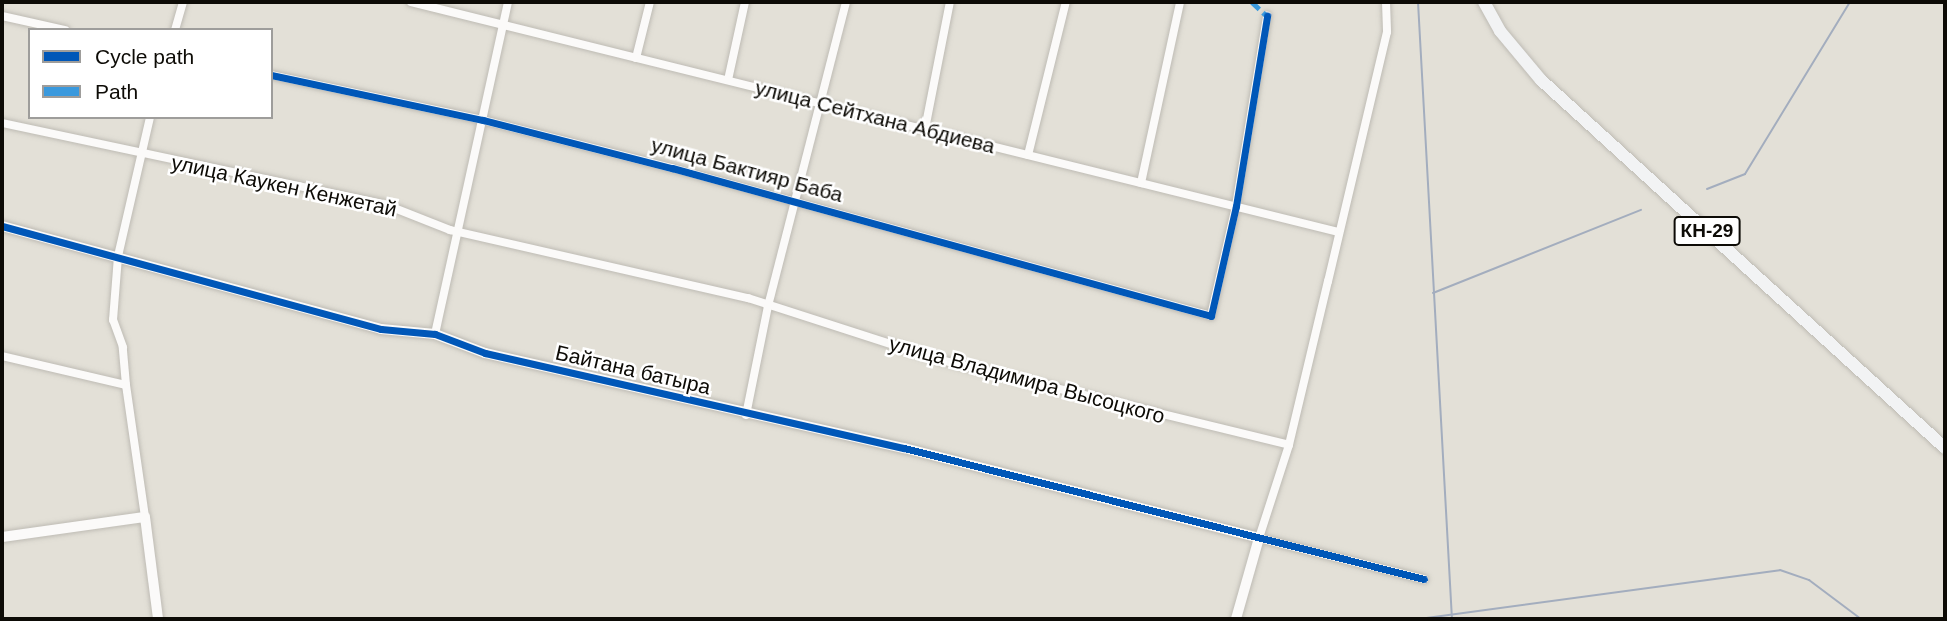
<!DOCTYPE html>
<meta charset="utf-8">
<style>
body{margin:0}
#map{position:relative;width:1947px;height:621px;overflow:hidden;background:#e3e0d7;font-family:Arial,sans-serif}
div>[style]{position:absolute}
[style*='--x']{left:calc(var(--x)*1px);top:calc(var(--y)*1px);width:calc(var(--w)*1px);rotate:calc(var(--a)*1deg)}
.stream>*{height:2px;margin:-1px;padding:0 1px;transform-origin:1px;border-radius:1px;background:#a3adbe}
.roads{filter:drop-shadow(0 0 2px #bebbb4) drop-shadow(0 0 2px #bebbb4)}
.minor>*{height:8px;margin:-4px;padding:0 4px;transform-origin:4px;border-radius:4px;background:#fbfaf9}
.tertiary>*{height:10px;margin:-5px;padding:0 5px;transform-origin:5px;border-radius:5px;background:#fbfaf9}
.primary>*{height:12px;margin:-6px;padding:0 6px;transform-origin:6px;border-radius:6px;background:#f2f3f4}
.quiet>*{height:5px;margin-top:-2.5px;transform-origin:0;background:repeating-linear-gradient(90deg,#3a99dd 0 10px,transparent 0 15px)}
.cycleway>*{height:7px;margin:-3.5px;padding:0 3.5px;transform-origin:3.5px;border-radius:3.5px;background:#0057b8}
span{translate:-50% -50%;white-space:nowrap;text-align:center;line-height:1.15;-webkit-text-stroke:5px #fff;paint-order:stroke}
.shield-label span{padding:2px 5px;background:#fff;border:2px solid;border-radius:5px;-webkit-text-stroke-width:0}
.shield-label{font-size:19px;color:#0d0b06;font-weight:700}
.street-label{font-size:21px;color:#0d0b06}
.frame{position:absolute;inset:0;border:4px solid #0d0b06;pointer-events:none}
.legend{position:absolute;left:28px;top:28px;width:245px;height:91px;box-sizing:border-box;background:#fff;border:2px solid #9e9d9b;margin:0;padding:9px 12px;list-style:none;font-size:21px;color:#0d0b06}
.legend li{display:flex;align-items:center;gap:14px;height:35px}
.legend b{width:35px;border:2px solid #9e9d9b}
</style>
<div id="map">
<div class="stream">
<div style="--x:1418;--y:2;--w:618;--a:86.85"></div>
<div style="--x:1707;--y:189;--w:41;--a:-21.5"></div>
<div style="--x:1745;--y:174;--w:202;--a:-58.6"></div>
<div style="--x:1433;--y:293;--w:224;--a:-21.8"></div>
<div style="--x:1419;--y:619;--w:364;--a:-7.7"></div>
<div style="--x:1780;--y:570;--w:31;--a:19"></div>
<div style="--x:1809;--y:580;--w:65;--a:36.9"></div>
</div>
<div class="roads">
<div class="minor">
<div style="--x:411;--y:2;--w:955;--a:13.93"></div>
<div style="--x:1386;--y:2;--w:30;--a:88"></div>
<div style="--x:1387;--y:32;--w:256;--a:103.3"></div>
<div style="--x:1328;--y:281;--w:169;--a:103.4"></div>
<div style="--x:1289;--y:445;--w:98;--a:107.9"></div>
<div style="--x:1259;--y:538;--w:170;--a:14"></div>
<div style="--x:2;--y:16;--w:65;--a:12.5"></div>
<div style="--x:175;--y:30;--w:29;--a:-74"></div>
<div style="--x:636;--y:58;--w:58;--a:-76"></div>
<div style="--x:271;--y:75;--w:217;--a:12"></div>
<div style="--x:483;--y:120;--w:195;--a:14.3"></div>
<div style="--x:672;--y:168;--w:559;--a:15.35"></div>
<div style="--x:1211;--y:316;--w:113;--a:-77.2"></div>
<div style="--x:1236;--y:206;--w:193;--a:-80.7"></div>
<div style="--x:728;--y:80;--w:80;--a:-77.7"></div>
<div style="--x:2;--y:123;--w:390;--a:12"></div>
<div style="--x:384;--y:204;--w:71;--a:21.5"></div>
<div style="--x:450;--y:230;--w:306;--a:12.9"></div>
<div style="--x:748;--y:298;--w:199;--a:17.9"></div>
<div style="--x:937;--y:359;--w:362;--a:13.7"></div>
<div style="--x:925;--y:129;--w:129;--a:-78.9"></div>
<div style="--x:1028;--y:155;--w:158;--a:-76.1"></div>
<div style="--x:1141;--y:183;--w:185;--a:-77.8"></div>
<div style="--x:435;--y:334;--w:340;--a:-77.6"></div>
<div style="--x:2;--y:356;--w:127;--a:13.2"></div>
<div style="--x:126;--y:385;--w:133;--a:81.8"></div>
<div style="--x:126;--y:385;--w:38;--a:-95"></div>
<div style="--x:123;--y:347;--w:29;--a:-110"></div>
<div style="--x:113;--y:320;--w:64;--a:-85.5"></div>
<div style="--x:118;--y:256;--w:143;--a:-77"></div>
<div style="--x:746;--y:415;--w:111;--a:-78.6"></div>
<div style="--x:768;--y:306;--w:314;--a:-75.6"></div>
</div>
<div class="tertiary">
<div style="--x:2;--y:226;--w:393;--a:15.2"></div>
<div style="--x:381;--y:329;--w:54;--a:5.3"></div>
<div style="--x:435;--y:334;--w:53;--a:20.8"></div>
<div style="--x:485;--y:353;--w:430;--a:12.8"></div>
<div style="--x:904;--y:448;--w:366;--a:14.2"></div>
<div style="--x:1259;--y:538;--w:84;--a:105.9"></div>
<div style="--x:2;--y:537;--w:144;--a:-8"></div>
<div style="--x:145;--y:517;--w:103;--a:82.7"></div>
</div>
<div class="primary">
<div style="--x:1484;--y:2;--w:33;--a:61"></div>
<div style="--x:1500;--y:31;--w:64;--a:50.1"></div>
<div style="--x:1541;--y:80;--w:546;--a:42.33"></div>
</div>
</div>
<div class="quiet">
<div style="--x:1252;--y:2;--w:21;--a:43"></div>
</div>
<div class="cycleway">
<div style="--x:271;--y:75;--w:217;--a:12"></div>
<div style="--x:483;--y:120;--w:195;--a:14.3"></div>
<div style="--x:672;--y:168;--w:559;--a:15.35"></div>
<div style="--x:1211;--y:316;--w:113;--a:-77.2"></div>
<div style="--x:1236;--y:206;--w:193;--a:-80.7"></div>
<div style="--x:2;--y:226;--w:393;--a:15.2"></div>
<div style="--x:381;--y:329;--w:54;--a:5.3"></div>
<div style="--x:435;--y:334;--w:53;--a:20.8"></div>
<div style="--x:485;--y:353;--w:430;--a:12.8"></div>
<div style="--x:904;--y:448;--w:536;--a:14.14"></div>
</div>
<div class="shield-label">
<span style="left:1707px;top:231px">КН-29</span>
</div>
<div class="street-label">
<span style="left:875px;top:117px;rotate:14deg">улица Сейтхана Абдиева</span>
<span style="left:747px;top:170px;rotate:15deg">улица Бактияр Баба</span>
<span style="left:284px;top:186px;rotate:12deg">улица Каукен Кенжетай</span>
<span style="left:633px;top:370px;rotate:13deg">Байтана батыра</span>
<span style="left:1027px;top:380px;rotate:15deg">улица Владимира Высоцкого</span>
</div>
<div class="frame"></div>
<ul class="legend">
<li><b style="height:9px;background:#0057b8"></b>Cycle path</li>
<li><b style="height:9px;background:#3a99dd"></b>Path</li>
</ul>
</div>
